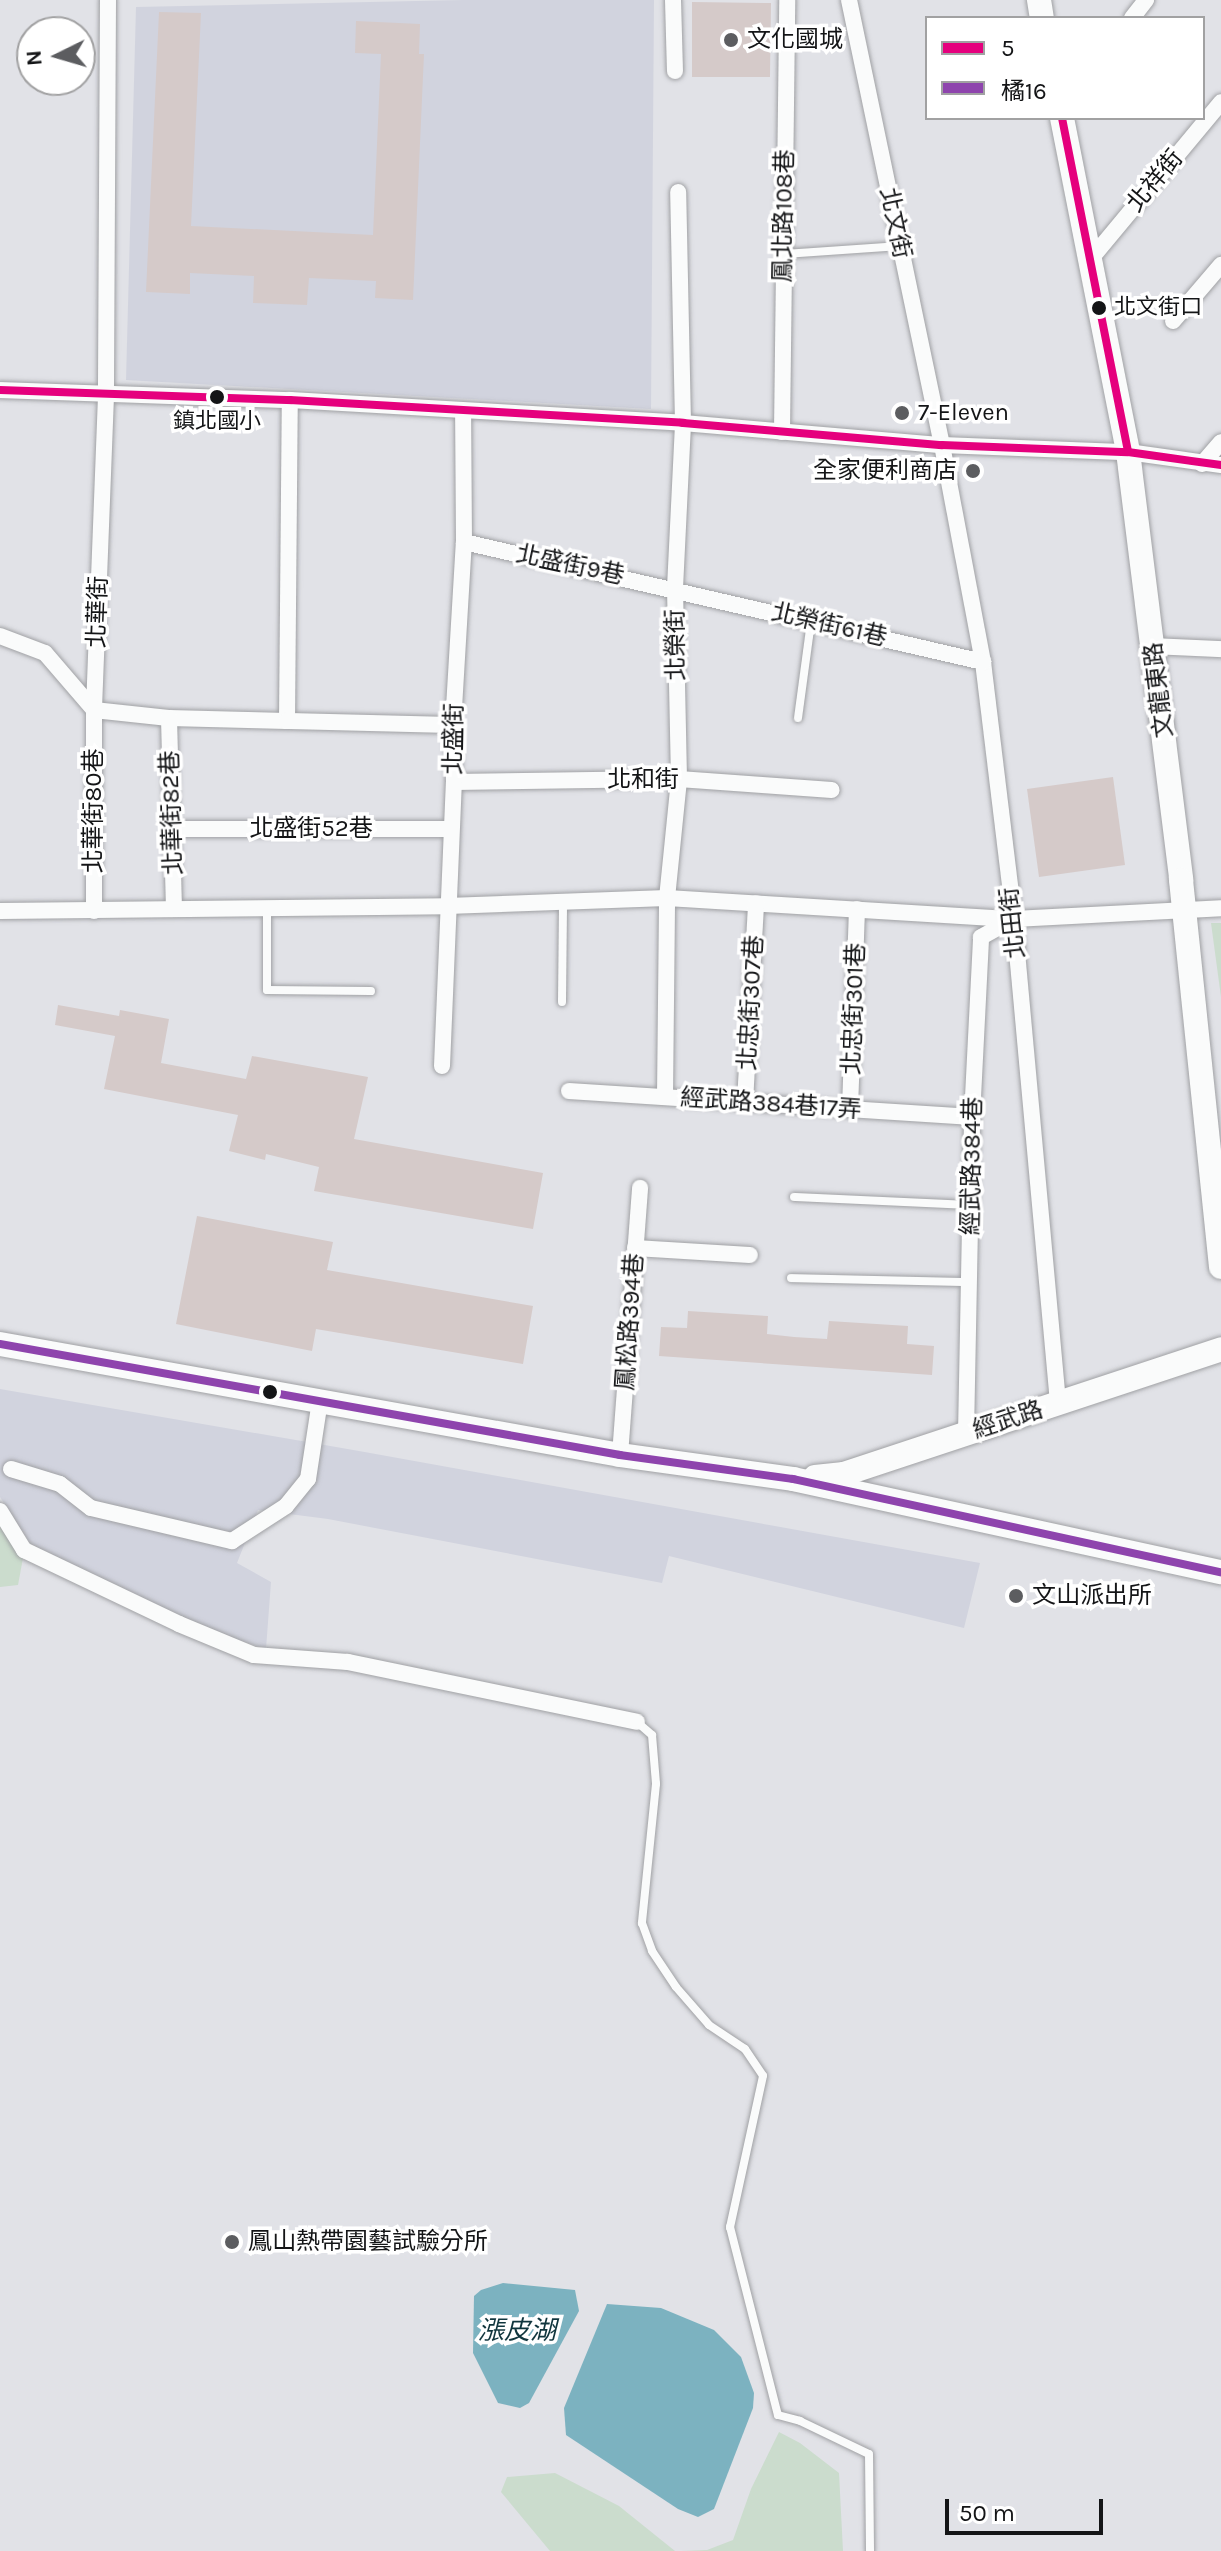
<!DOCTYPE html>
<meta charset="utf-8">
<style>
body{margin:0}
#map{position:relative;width:1221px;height:2551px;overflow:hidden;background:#e1e2e7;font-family:Karla,"Noto Sans TC",sans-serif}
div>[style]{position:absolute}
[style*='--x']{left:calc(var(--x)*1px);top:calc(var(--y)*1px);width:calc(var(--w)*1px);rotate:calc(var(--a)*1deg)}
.built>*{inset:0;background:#d1d3de}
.green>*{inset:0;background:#cbdccd}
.water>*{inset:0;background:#7cb2c0}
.building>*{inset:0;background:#d5cac9}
.roads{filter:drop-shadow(0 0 2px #a0a1a4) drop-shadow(0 0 2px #a0a1a4)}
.lane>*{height:8px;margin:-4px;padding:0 4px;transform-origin:4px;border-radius:4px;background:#fafbfb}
.street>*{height:16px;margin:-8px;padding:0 8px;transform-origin:8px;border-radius:8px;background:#fafbfb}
.secondary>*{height:24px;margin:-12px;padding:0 12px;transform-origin:12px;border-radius:12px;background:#fafbfb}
.bus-1>*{height:8px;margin:-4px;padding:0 4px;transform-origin:4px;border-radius:4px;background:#e5007d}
.bus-2>*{height:8px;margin:-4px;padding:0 4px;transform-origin:4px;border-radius:4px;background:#8e44ad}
.dots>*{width:22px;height:22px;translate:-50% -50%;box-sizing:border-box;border:4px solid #fff;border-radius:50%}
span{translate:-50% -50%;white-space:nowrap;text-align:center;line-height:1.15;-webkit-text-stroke:7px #fff;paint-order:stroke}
.bus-label{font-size:22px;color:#141517}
.left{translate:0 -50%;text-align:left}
.poi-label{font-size:24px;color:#141517}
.right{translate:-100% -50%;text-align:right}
.street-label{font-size:24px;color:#141517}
.water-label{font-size:26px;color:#10353d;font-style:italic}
.legend{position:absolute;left:925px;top:16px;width:280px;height:104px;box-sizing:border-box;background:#fff;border:2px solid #a1a1a2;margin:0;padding:10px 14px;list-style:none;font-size:24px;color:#141517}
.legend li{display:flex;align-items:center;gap:16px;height:40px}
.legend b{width:40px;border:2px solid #a1a1a2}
.north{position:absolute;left:16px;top:16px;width:80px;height:80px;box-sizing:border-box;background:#fff;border:2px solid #a1a1a2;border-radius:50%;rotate:265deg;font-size:22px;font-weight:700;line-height:32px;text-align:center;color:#141517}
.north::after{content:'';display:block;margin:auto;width:28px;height:36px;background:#5c5d60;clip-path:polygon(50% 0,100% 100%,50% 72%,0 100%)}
.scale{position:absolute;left:945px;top:2499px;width:158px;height:36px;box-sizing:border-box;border:4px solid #141517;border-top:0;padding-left:10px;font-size:24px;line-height:28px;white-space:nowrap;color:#141517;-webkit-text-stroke:6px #fff;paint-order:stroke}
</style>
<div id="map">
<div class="built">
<div style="clip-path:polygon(463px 0,654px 0,651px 409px,126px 380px,136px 7px)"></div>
<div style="clip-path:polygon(0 1389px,359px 1451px,980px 1563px,964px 1628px,669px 1556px,662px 1583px,328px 1519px,258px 1510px,237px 1563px,271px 1582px,266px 1649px,186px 1623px,34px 1549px,0 1497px)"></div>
</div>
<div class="green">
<div style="clip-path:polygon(1211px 923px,1221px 923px,1221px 997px)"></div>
<div style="clip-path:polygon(0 1520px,23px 1558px,18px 1585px,0 1587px)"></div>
<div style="clip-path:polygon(779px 2432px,800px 2443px,839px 2473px,843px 2551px,681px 2551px,707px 2550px,733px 2540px,751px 2489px)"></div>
<div style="clip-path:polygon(555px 2473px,619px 2506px,675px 2551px,550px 2551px,501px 2492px,507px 2477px)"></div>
</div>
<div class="water">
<div style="clip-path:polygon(503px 2283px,575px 2290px,579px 2311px,529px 2403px,520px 2408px,498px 2403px,473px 2353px,474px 2296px,481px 2290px)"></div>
<div style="clip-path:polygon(607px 2304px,661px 2308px,714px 2330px,741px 2357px,754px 2393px,753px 2408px,714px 2509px,698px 2517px,678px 2509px,566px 2435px,564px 2408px)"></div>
</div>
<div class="building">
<div style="clip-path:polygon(692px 2px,771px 3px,770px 77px,692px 77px)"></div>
<div style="clip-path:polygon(159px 12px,201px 13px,191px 226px,373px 235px,381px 54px,355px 53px,356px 21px,420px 24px,419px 54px,424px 54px,413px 300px,375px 298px,376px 281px,309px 278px,307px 305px,253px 303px,254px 276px,190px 273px,190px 294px,146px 292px)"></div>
<div style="clip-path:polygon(1113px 777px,1125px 865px,1039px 877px,1027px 789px)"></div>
<div style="clip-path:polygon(58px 1005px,119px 1016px,120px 1010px,169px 1019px,161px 1063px,246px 1079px,252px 1056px,368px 1077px,354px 1139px,543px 1173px,533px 1229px,314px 1191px,319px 1167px,266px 1154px,265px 1160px,229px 1151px,238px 1115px,104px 1089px,115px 1036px,55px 1025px)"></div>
<div style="clip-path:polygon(197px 1216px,333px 1242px,327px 1270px,533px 1306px,523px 1364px,316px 1329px,312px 1351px,176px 1324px)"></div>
<div style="clip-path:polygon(688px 1311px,768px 1316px,767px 1334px,794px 1337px,827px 1339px,829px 1321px,908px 1326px,907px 1344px,934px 1346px,932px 1375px,659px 1356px,661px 1327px,687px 1328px)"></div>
</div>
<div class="roads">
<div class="lane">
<div style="--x:785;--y:254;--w:115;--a:-4"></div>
<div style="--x:798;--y:718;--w:97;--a:-82.3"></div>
<div style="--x:267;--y:908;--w:82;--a:90"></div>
<div style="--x:267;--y:990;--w:104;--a:0.6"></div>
<div style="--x:562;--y:1002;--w:100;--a:-89.4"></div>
<div style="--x:794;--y:1197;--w:177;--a:2.6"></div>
<div style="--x:791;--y:1278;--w:178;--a:1.3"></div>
<div style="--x:637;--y:1722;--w:20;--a:41"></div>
<div style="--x:652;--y:1735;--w:49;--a:85.3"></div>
<div style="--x:656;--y:1784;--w:140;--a:95.8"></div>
<div style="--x:642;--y:1923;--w:30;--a:70"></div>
<div style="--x:652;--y:1951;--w:43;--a:56.3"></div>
<div style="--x:676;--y:1987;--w:50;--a:49"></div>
<div style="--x:709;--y:2025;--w:43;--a:33.7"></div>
<div style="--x:745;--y:2049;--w:32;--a:56"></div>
<div style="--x:763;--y:2076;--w:155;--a:102.3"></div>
<div style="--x:730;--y:2227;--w:194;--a:75.7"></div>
<div style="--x:778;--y:2415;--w:23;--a:15"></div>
<div style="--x:800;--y:2421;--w:76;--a:25.6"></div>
<div style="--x:869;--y:2454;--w:97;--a:89.4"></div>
</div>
<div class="street">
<div style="--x:108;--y:0;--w:396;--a:90.3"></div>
<div style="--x:106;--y:396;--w:314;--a:92.2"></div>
<div style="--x:94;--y:710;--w:75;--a:6.1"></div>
<div style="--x:169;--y:718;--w:118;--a:1.5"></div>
<div style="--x:287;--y:721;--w:321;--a:-89.5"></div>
<div style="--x:673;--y:0;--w:71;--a:88.4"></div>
<div style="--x:849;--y:0;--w:455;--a:78.2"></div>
<div style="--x:942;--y:445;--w:221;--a:79.3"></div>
<div style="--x:983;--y:662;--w:259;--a:83.1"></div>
<div style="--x:1014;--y:919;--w:487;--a:84.8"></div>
<div style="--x:1132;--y:18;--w:23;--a:-52"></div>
<div style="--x:1090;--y:260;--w:205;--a:-50.3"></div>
<div style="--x:1173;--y:321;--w:74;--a:-49.4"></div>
<div style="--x:0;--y:390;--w:290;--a:2"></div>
<div style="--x:290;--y:400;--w:394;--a:3.3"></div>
<div style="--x:683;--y:423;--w:260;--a:4.9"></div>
<div style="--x:942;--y:445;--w:186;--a:2.2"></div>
<div style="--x:1128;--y:452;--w:94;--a:8"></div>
<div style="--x:782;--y:432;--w:432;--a:-89.3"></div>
<div style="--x:1202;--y:464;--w:29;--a:-49"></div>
<div style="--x:464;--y:542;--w:533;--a:13.02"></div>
<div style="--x:0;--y:636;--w:48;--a:20.7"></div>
<div style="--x:45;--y:653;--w:75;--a:49.3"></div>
<div style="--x:94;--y:710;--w:201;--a:90"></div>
<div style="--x:1154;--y:646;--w:67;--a:2.6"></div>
<div style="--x:169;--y:718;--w:191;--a:88.5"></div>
<div style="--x:287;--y:721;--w:166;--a:1.4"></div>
<div style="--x:454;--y:782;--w:225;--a:-0.8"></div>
<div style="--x:679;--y:779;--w:153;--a:4.1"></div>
<div style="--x:172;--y:829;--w:278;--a:0"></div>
<div style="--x:0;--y:911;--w:447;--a:-0.6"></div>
<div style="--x:447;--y:906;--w:220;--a:-2.1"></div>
<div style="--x:667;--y:898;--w:348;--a:3.5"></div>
<div style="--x:1014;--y:919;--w:207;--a:-3"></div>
<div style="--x:442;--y:1066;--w:284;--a:-87.6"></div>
<div style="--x:454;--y:782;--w:57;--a:-91"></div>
<div style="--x:453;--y:725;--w:183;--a:-86.6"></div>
<div style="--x:464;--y:542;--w:131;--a:-90.4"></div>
<div style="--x:569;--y:1091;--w:404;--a:3.7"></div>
<div style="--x:665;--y:1097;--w:199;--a:-89.4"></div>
<div style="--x:667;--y:898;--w:120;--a:-84.2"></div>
<div style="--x:679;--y:779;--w:191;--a:-91.2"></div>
<div style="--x:675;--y:588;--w:165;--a:-87.2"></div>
<div style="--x:683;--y:423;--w:231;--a:-91.2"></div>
<div style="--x:745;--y:1102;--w:199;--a:-86.8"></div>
<div style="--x:850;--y:1109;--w:200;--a:-88"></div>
<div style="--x:635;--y:1248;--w:115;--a:3.5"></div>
<div style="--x:966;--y:1434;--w:317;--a:-88.9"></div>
<div style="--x:972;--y:1117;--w:180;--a:-87.1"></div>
<div style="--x:981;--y:937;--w:35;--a:-29"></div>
<div style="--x:620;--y:1455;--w:268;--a:-85.7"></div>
<div style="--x:11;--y:1469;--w:51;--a:17"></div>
<div style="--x:60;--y:1484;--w:39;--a:38"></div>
<div style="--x:91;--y:1508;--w:145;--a:13.2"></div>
<div style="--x:232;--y:1541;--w:64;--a:-32.9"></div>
<div style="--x:286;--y:1506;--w:35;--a:-51"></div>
<div style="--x:308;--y:1479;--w:79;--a:-81.3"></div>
<div style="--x:0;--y:1511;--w:46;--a:58.4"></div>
<div style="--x:24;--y:1550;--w:172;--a:25.5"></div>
<div style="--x:179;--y:1624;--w:81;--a:22.5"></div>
<div style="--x:254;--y:1655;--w:94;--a:4.3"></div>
<div style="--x:348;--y:1662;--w:295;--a:11.7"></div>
</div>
<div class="secondary">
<div style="--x:1039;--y:0;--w:18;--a:81"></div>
<div style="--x:1062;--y:118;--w:340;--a:78.8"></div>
<div style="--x:1128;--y:452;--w:431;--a:82.9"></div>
<div style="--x:1181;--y:880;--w:389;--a:84.1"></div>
<div style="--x:0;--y:1344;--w:630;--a:10.15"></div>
<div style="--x:620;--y:1455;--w:175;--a:7.9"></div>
<div style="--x:793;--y:1479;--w:438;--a:12.3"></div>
<div style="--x:815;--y:1477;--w:29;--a:-6"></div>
<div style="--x:844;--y:1474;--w:397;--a:-18.3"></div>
</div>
</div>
<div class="bus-1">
<div style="--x:1062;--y:118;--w:340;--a:78.8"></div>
<div style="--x:0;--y:390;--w:290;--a:2"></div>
<div style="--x:290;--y:400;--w:394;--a:3.3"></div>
<div style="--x:683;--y:423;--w:260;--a:4.9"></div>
<div style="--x:942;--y:445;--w:186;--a:2.2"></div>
<div style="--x:1128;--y:452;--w:94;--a:8"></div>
</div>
<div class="bus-2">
<div style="--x:0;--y:1344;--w:630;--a:10.15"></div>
<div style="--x:620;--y:1455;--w:175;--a:7.9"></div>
<div style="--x:793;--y:1479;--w:438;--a:12.3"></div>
</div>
<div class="dots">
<div style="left:731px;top:40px;background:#5c5d60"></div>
<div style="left:1099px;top:308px;background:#141517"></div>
<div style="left:217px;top:397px;background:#141517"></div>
<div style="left:902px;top:413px;background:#5c5d60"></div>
<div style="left:973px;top:471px;background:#5c5d60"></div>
<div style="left:270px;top:1392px;background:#141517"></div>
<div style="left:1016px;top:1596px;background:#5c5d60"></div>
<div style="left:232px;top:2242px;background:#5c5d60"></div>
</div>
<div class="bus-label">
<span class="left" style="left:1114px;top:308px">北文街口</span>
<span style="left:217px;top:422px">鎮北國小</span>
</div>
<div class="poi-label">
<span class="left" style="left:747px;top:40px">文化國城</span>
<span class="left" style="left:918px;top:413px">7-Eleven</span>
<span class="right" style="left:957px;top:471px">全家便利商店</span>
<span class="left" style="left:1032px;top:1596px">文山派出所</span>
<span class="left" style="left:248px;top:2242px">鳳山熱帶園藝試驗分所</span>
</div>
<div class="street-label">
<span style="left:1155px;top:181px;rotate:-50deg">北祥街</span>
<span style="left:784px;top:216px;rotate:-89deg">鳳北路108巷</span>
<span style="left:895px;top:223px;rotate:78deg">北文街</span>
<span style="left:570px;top:565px;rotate:12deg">北盛街9巷</span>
<span style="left:98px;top:612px;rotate:-88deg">北華街</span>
<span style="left:829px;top:625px;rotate:13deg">北榮街61巷</span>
<span style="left:676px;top:645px;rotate:-91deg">北榮街</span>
<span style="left:1159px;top:690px;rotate:-97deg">文龍東路</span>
<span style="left:454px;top:739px;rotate:-89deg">北盛街</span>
<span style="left:643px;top:780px">北和街</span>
<span style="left:94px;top:811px;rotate:-90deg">北華街80巷</span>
<span style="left:172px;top:813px;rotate:-92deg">北華街82巷</span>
<span style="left:311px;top:829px">北盛街52巷</span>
<span style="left:1013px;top:923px;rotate:-96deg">北田街</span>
<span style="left:751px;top:1003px;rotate:-87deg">北忠街307巷</span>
<span style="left:854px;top:1009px;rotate:-88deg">北忠街301巷</span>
<span style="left:771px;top:1104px;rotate:4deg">經武路384巷17弄</span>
<span style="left:972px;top:1166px;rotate:-89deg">經武路384巷</span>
<span style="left:630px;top:1322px;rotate:-86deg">鳳松路394巷</span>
<span style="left:1008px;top:1420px;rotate:-18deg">經武路</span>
</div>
<div class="water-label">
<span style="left:517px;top:2331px">漲皮湖</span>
</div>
<ul class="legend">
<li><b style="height:10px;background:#e5007d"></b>5</li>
<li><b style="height:10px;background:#8e44ad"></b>橘16</li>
</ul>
<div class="north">N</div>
<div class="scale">50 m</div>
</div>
